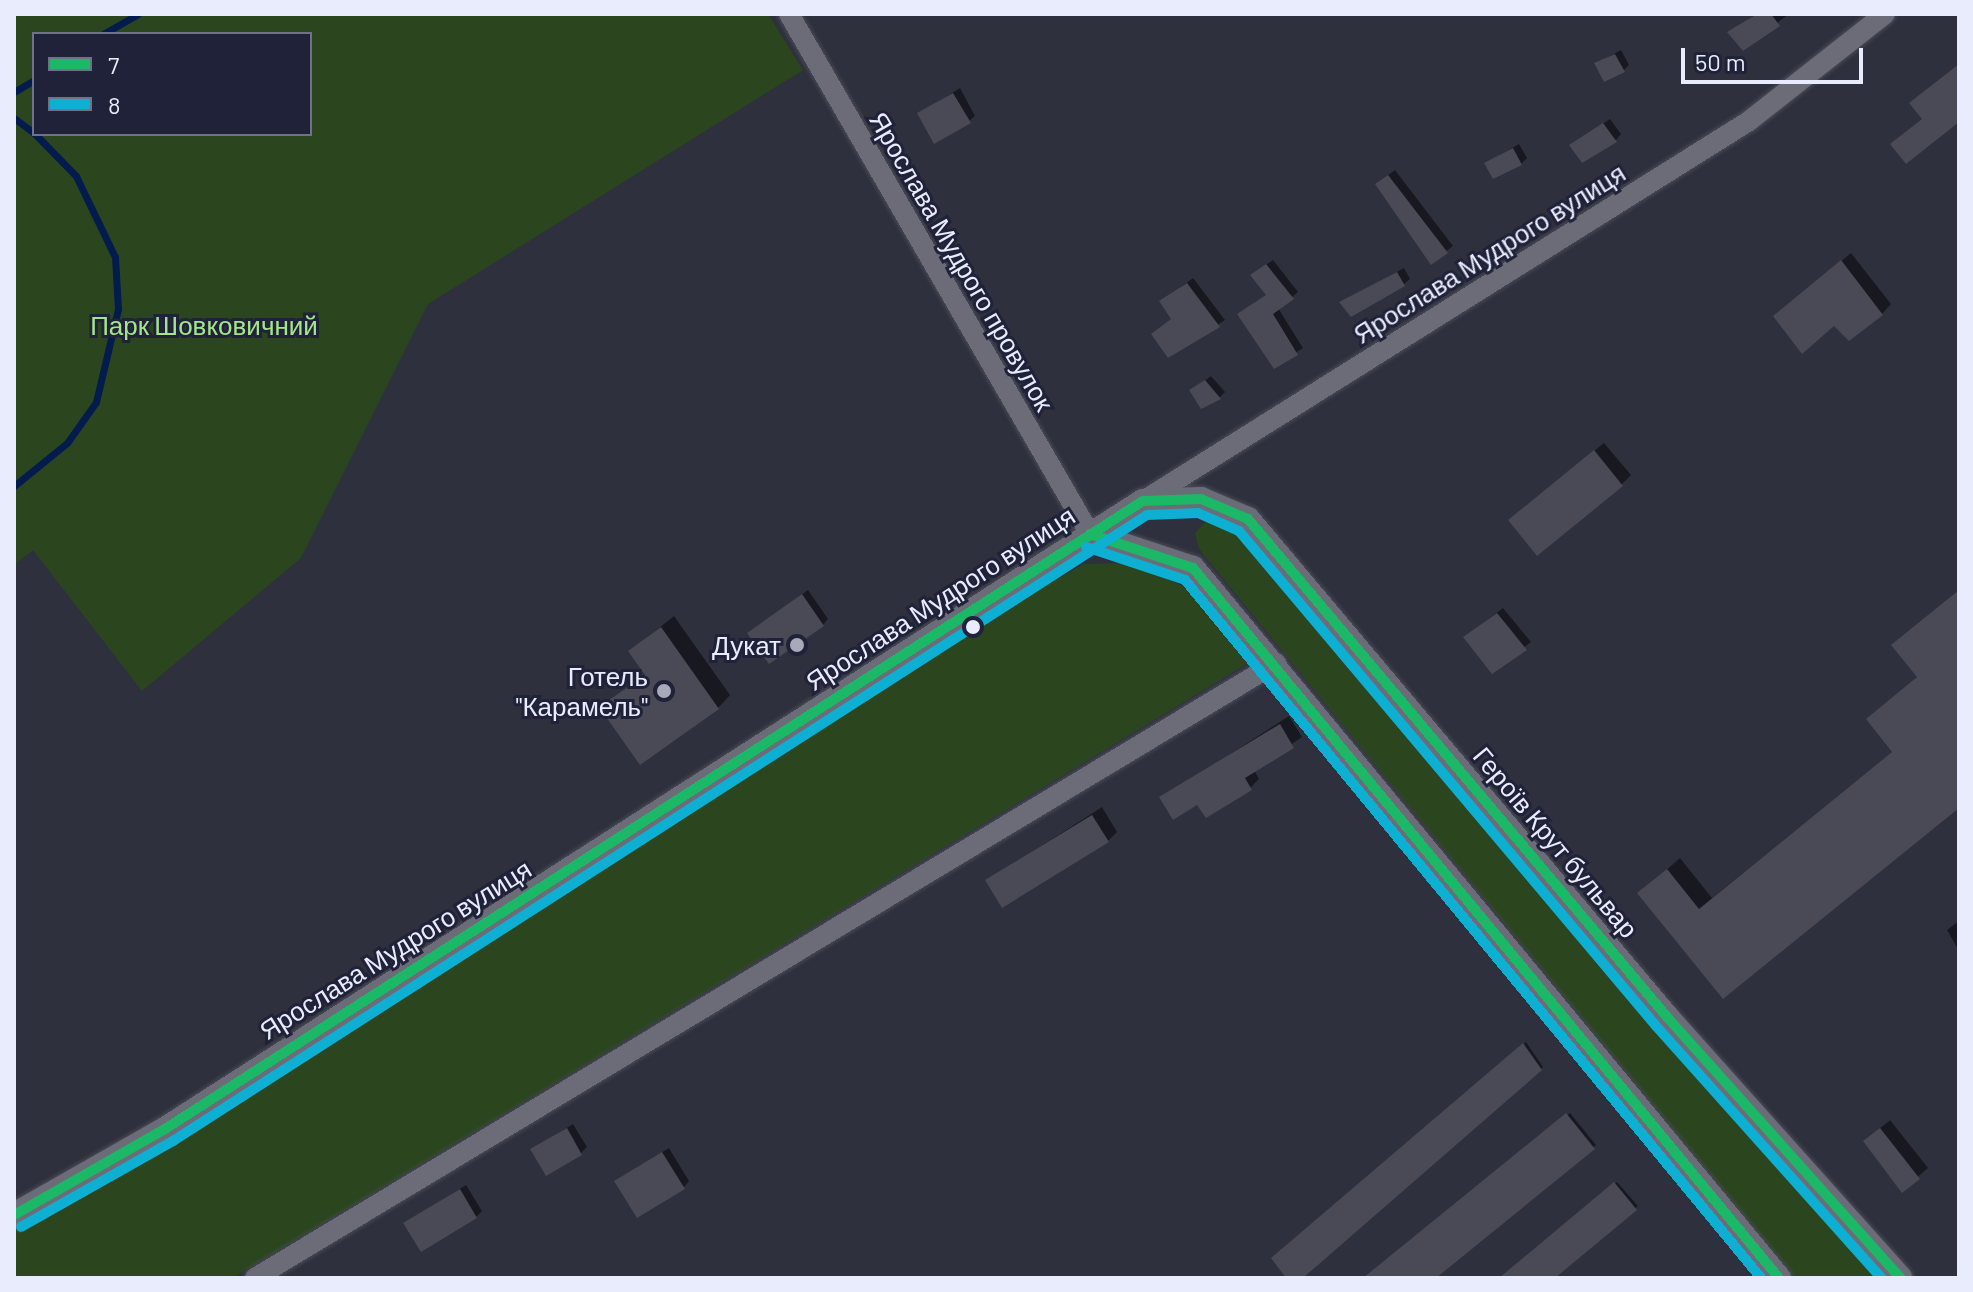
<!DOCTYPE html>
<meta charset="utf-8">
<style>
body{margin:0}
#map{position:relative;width:1973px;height:1292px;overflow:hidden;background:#2e303d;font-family:Barlow,sans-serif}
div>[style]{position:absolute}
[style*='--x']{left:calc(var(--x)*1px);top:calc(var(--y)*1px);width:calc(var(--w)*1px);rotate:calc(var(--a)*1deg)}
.green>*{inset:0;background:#2b461f}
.shadow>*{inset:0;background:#0007}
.stream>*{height:7px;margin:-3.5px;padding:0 3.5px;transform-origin:3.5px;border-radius:3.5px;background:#041b4e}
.building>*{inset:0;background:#494a56}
.roads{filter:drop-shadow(0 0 2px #4a4b57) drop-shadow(0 0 2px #4a4b57)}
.minor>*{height:20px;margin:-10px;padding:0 10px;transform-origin:10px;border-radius:10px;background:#6b6c78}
.tertiary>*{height:24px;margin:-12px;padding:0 12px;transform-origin:12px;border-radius:12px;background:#6b6c78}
.bus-1>*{height:10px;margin:-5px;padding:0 5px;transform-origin:5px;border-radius:5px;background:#1ab867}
.bus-2>*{height:10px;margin:-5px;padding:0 5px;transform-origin:5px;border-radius:5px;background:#0dafd3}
.dots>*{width:22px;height:22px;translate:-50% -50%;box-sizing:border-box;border:4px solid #1f2239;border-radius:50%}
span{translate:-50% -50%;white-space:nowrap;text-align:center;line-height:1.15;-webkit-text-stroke:6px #1f2239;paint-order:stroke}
.street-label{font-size:26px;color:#e9ecfc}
.park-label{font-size:26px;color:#a5e589}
.poi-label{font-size:26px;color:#e9ecfc}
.right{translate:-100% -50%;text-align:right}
.frame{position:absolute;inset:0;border:16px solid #e9ecfc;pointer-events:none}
.legend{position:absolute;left:32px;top:32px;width:280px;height:104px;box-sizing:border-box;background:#1f2239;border:2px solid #707387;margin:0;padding:10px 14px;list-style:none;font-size:24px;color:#e9ecfc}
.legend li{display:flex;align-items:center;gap:16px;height:40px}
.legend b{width:40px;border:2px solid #707387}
.scale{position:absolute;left:1681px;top:48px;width:182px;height:36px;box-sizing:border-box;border:4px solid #e9ecfc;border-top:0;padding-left:10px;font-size:24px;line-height:28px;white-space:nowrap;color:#e9ecfc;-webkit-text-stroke:6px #1f2239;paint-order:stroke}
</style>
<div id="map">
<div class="green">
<div style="clip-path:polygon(evenodd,14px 14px,768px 14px,803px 70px,428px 304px,301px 558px,142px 691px,33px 550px,14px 565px,14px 14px,34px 34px,310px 34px,310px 134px,34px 134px,34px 34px)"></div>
<div style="clip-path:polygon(1212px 515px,1227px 519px,1724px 1097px,1891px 1278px,1794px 1278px,1199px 549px,1195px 533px)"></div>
<div style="clip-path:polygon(1132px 563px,1187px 588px,1253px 660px,233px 1278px,14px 1278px,14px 1229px,219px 1112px,1023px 598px,1084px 564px)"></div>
</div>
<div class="shadow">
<div style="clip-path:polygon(1756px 14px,1789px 14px,1744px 48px,1730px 32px)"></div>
<div style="clip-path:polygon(1621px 50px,1629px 65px,1624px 70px,1596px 64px)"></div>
<div style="clip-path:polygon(960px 88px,975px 116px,969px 121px,919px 114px)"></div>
<div style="clip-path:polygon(1610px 119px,1621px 134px,1616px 140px,1578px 140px)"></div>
<div style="clip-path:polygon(1519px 144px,1527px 158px,1521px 164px,1486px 163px)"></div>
<div style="clip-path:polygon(1395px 170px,1453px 246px,1431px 262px,1384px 178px)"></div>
<div style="clip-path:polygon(1851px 253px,1891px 304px,1882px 314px,1834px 323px,1785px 307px)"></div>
<div style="clip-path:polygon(1273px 260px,1298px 292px,1278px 308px,1303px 348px,1275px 366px,1239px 315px,1275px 291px,1259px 269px)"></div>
<div style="clip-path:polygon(1404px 268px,1410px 279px,1404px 284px,1342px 302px)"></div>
<div style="clip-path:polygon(1193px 278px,1225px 320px,1169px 356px,1173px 318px,1162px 301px)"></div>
<div style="clip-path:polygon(1211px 376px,1225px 392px,1219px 398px,1192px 390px)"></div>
<div style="clip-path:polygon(1604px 443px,1631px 475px,1622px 484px,1519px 511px)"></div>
<div style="clip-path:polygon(808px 590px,828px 619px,823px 625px,749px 633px)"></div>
<div style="clip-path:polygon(1959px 590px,1959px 806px,1724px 996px,1640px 893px,1680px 858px,1712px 898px,1894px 751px,1868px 719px,1919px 676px,1894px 645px)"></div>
<div style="clip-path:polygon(1503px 608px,1531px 642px,1492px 671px,1471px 632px)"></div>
<div style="clip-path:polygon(674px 616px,730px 695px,718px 708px,602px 707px,646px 673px,630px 651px)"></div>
<div style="clip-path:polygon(1289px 716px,1302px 737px,1254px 770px,1259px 779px,1250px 788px,1198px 802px,1162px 798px)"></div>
<div style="clip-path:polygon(1102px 807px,1117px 832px,1108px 841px,988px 880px)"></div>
<div style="clip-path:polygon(1959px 921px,1959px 951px,1947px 930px)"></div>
<div style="clip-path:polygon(1526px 1042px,1543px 1067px,1300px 1278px,1289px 1278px,1274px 1258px)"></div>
<div style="clip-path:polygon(1570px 1113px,1596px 1145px,1433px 1278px,1366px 1278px)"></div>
<div style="clip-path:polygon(1890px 1120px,1928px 1168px,1902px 1190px,1865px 1141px)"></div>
<div style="clip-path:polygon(573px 1124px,587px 1147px,581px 1153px,533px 1149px)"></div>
<div style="clip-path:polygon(669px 1148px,689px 1181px,684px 1187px,623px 1176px)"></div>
<div style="clip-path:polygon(1617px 1182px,1638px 1206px,1552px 1278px,1501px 1278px)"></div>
<div style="clip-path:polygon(466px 1185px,482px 1211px,476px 1217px,406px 1223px)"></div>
</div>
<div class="stream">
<div style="--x:103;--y:34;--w:40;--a:-29.7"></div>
<div style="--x:14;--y:92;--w:23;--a:-31"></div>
<div style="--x:14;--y:118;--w:25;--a:37"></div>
<div style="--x:14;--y:486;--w:68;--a:-39.1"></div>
<div style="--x:67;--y:443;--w:50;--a:-54.7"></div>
<div style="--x:96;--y:402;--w:96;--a:-76.7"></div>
<div style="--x:118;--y:309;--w:52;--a:-93.3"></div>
<div style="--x:115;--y:257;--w:90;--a:-115.7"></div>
<div style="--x:76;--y:176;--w:59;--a:-134.3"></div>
</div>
<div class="building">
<div style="clip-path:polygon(1757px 14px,1771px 14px,1780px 26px,1743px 51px,1727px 32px)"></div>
<div style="clip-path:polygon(1615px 54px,1625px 72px,1604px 82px,1594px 63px)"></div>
<div style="clip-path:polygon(1959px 64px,1959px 122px,1906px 164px,1890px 144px,1922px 119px,1909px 103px)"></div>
<div style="clip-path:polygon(953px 93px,971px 123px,934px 144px,917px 113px)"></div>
<div style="clip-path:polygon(1603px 123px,1617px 142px,1582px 163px,1569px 145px)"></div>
<div style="clip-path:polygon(1513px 148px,1522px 165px,1493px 179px,1484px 163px)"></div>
<div style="clip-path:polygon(1388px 175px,1448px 253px,1431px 265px,1375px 184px)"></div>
<div style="clip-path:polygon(1841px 260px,1883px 315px,1849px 341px,1834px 326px,1802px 354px,1773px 316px)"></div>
<div style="clip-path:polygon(1266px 264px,1294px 299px,1273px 314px,1298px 355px,1274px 369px,1237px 314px,1266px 295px,1250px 275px)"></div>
<div style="clip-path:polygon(1397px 272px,1405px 286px,1351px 317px,1339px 302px)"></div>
<div style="clip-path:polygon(1187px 283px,1220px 327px,1168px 358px,1151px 334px,1171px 319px,1159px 301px)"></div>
<div style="clip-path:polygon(1205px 380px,1221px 399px,1201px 409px,1189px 390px)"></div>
<div style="clip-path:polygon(1594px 450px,1623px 486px,1537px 556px,1508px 520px)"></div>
<div style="clip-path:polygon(1959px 590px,1959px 808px,1723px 999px,1637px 893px,1667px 869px,1699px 909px,1892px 752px,1866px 719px,1917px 677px,1891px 645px)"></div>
<div style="clip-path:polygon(802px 594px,824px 626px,769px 664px,747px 633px)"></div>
<div style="clip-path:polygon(1497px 613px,1527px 650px,1492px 674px,1463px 637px)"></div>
<div style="clip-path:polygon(661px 627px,719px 709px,640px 765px,599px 707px,645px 675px,628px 651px)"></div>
<div style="clip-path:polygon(1280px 724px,1294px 748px,1245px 778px,1252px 790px,1206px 818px,1197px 805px,1173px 820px,1159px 797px)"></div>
<div style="clip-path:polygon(1092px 815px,1109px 842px,1002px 908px,985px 880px)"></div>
<div style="clip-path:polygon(1523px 1043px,1542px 1070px,1303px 1278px,1286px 1278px,1271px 1258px)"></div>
<div style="clip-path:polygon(1566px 1113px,1595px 1149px,1436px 1278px,1363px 1278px)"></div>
<div style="clip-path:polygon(567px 1128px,582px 1155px,546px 1176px,530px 1149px)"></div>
<div style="clip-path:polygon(1880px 1128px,1920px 1179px,1902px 1193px,1863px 1141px)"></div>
<div style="clip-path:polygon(662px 1152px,685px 1189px,637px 1218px,614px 1181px)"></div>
<div style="clip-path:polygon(1614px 1182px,1637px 1210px,1555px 1278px,1499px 1278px)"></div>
<div style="clip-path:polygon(460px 1189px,477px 1218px,421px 1252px,403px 1223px)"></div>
</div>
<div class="roads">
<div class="minor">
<div style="--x:789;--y:14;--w:601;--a:59.94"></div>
<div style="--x:1143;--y:501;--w:715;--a:-32.09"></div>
<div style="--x:1749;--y:121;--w:173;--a:-38.2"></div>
<div style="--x:255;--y:1278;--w:1192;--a:-31.06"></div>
</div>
<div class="tertiary">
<div style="--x:1090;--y:534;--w:108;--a:18.3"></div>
<div style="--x:1193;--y:568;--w:921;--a:50.47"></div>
<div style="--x:14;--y:1215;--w:174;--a:-29.7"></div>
<div style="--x:165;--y:1129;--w:1162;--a:-32.71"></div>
<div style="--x:1143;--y:501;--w:58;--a:-2"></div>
<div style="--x:1201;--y:499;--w:51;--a:23.1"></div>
<div style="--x:1248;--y:519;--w:651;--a:49.92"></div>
<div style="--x:1667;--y:1017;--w:350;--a:48.2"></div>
</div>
</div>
<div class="bus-1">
<div style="--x:1090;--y:534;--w:108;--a:18.3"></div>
<div style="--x:1193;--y:568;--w:921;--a:50.47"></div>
<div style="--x:14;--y:1215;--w:174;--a:-29.7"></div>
<div style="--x:165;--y:1129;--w:1162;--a:-32.71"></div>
<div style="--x:1143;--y:501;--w:58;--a:-2"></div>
<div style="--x:1201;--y:499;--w:51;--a:23.1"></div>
<div style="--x:1248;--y:519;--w:651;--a:49.92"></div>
<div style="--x:1667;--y:1017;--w:350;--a:48.2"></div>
</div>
<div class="bus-2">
<div style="--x:1086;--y:547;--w:104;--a:18.4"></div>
<div style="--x:1185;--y:580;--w:905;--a:50.47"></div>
<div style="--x:21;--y:1227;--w:175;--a:-29.5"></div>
<div style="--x:173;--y:1141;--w:1158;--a:-32.73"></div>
<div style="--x:1147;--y:515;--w:51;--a:-2.2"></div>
<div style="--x:1198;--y:513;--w:45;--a:23.7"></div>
<div style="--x:1239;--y:531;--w:647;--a:49.89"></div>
<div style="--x:1656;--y:1026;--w:338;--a:48.2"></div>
</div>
<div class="dots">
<div style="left:973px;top:627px;background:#e9ecfc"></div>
<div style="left:797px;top:645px;background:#a8aab9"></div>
<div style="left:664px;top:691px;background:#a8aab9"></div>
</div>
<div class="street-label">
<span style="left:1489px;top:253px;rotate:-32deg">Ярослава Мудрого вулиця</span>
<span style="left:962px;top:261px;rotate:60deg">Ярослава Мудрого провулок</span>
<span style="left:940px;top:598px;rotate:-33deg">Ярослава Мудрого вулиця</span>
<span style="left:1556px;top:842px;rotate:50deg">Героїв Крут бульвар</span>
<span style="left:395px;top:949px;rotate:-32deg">Ярослава Мудрого вулиця</span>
</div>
<div class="park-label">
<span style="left:204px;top:325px">Парк Шовковичний</span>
</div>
<div class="poi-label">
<span class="right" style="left:781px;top:645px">Дукат</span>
<span class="right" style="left:648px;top:691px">Готель<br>"Карамель"</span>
</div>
<div class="frame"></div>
<ul class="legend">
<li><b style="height:10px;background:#1ab867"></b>7</li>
<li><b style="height:10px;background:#0dafd3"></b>8</li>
</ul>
<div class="scale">50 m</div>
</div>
